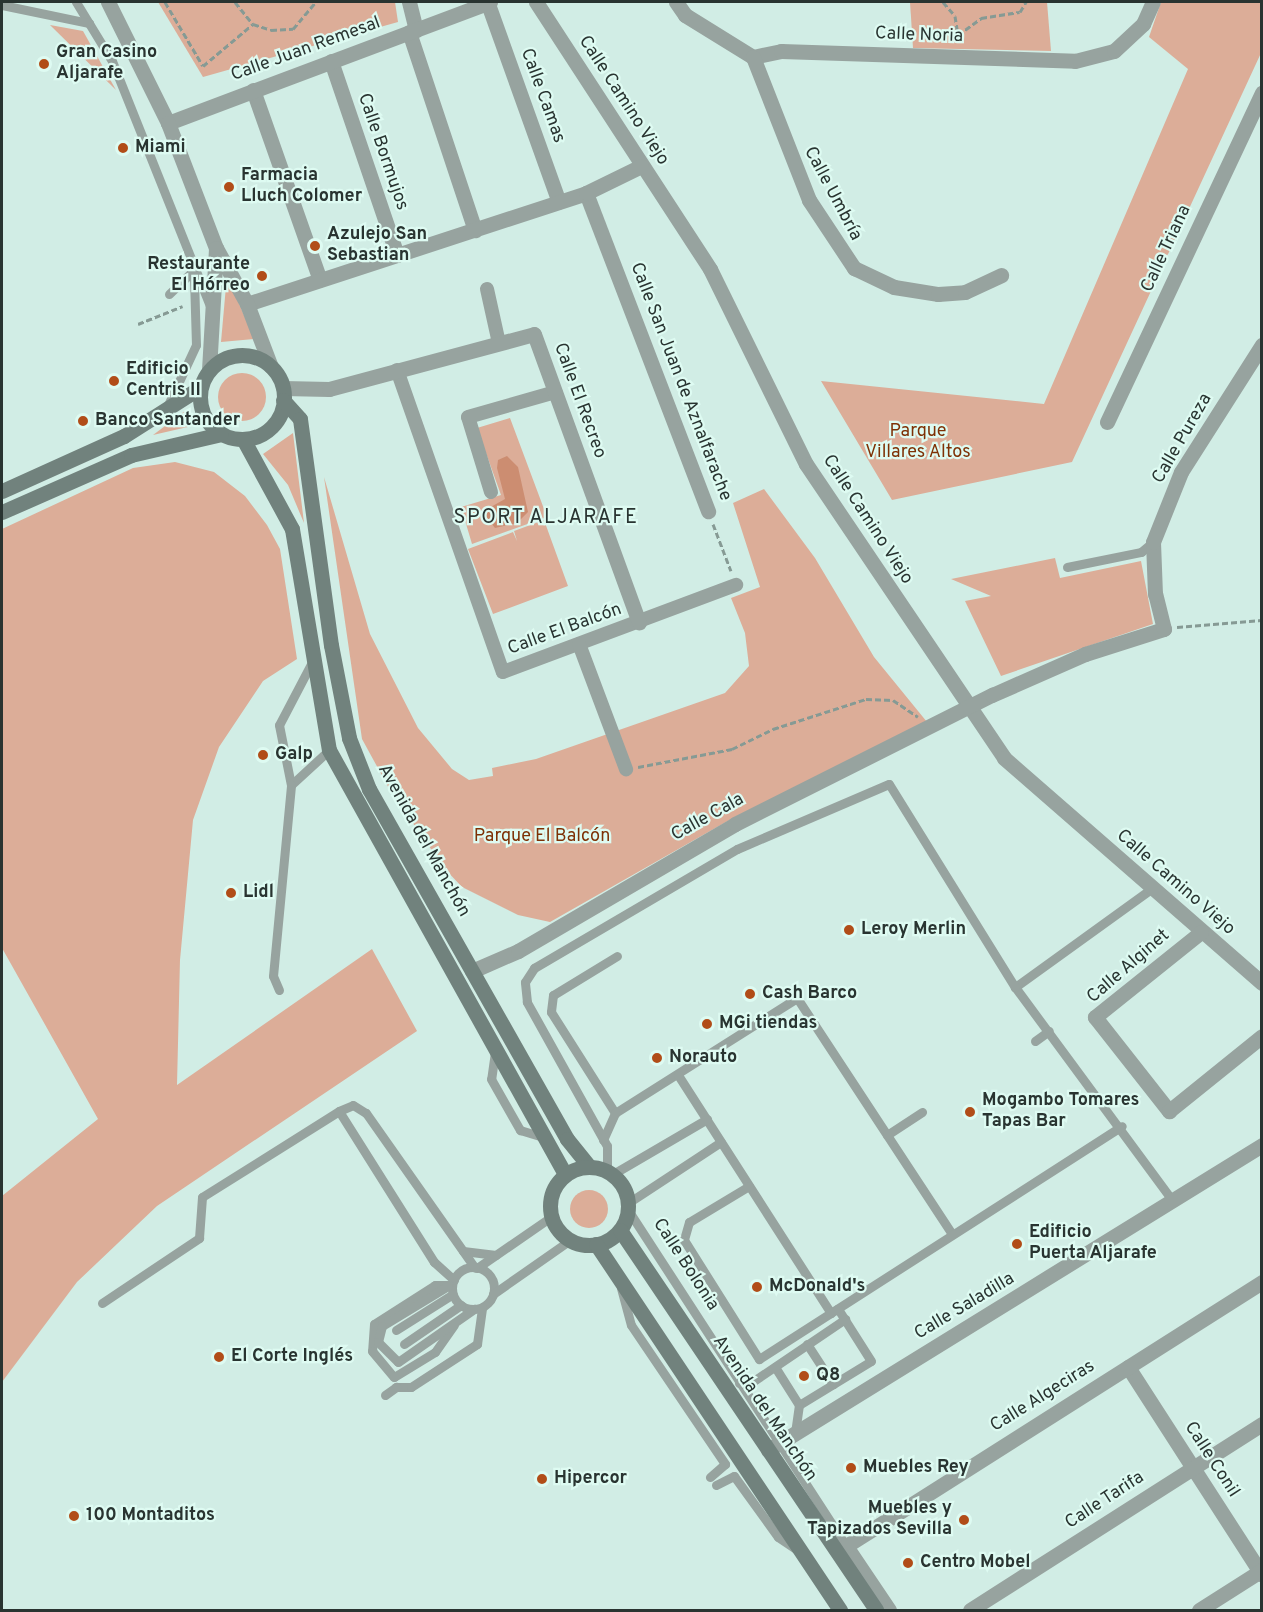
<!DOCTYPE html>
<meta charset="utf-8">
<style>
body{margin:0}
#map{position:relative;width:1263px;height:1612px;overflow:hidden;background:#d1ede5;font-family:Overpass,sans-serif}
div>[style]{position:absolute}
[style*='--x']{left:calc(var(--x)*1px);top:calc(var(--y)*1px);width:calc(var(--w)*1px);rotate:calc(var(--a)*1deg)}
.green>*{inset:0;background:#dcad98}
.round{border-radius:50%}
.water>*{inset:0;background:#cc8d71}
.path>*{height:3px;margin-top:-1.5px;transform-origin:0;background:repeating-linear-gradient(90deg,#869a94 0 6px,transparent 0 9px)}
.service>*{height:9px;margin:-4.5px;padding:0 4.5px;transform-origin:4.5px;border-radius:4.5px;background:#97a39f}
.service>.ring{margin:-4.5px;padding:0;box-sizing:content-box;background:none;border:9px solid #97a39f;border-radius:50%}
.pedestrian>*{height:14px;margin:-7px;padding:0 7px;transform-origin:7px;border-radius:7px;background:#97a39f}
.minor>*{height:15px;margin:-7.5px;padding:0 7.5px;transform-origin:7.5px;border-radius:7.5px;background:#97a39f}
.tertiary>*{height:15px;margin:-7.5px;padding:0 7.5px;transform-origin:7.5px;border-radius:7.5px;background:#97a39f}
.secondary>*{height:15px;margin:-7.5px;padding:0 7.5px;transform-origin:7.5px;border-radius:7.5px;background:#71827d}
.secondary>.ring{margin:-7.5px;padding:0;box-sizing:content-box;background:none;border:15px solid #71827d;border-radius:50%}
.dots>*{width:16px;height:16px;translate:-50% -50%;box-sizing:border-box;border:3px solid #defbf2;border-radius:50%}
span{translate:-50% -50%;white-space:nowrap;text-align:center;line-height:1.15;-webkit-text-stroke:4.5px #defbf2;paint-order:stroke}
.street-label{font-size:18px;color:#293431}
.poi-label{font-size:18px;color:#293431;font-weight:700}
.left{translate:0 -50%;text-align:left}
.right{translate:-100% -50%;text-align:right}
.park-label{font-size:18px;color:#7e3105}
.neighbourhood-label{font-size:20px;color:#293431;letter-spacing:1.5px}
.frame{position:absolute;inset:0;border:3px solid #293431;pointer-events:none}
</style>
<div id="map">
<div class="green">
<div style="clip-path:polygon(158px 2px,395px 2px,398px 22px,203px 77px)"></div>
<div style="clip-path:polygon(910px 2px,1047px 2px,1051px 51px,913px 48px)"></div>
<div style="clip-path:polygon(1161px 2px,1261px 2px,1261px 53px,1072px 462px,892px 500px,821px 381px,1044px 404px,1188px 69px,1149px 37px)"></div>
<div style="clip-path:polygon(50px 25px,83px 31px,116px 90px)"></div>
<div style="clip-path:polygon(227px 275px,254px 339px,221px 342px)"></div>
<div class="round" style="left:218px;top:373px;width:48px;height:48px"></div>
<div style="clip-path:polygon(185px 411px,192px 426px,153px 435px)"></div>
<div style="clip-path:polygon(510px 418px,547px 517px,472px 544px,461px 507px,501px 495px,477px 428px)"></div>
<div style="clip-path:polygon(293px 433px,304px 523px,288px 485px,263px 454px)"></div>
<div style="clip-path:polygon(175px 462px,214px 472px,245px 496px,267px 525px,280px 549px,297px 659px,263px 681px,219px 747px,193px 820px,180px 960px,177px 1085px,372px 949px,417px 1031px,157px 1206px,77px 1282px,2px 1382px,2px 1196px,98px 1119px,2px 948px,2px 529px,133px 468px)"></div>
<div style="clip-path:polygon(324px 477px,370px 634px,418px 728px,452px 769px,469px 780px,493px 776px,492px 768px,536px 759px,725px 693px,749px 666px,745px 633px,731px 598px,760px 587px,733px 503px,764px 489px,815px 558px,874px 657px,927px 722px,733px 818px,550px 922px,518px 915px,462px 887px,445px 869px,391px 792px,362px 739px)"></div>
<div style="clip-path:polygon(544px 520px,568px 586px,493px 614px,468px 549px,513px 532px,517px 541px,514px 531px)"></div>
<div style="clip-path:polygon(1055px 558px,1060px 578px,1141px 561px,1153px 624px,1001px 676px,965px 601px,991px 596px,951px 579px)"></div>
<div class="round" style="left:570px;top:1190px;width:38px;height:38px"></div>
</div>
<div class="water">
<div style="clip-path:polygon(507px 456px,518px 467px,528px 512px,517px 523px,495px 528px,486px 516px,489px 508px,505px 499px,497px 468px,498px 460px)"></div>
</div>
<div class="path">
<div style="--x:165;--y:2;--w:74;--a:59.3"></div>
<div style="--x:203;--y:66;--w:65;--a:-40"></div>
<div style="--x:235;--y:2;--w:28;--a:51"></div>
<div style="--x:253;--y:24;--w:19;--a:18"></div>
<div style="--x:271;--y:30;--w:22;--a:-3"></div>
<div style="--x:293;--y:29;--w:35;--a:-50"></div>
<div style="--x:943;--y:2;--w:18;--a:49"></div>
<div style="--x:955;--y:16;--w:25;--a:81"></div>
<div style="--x:958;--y:35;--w:29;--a:-36"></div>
<div style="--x:981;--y:18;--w:39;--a:-9"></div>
<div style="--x:1020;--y:12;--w:12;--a:-59"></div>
<div style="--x:138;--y:324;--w:48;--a:-21.8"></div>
<div style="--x:713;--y:524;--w:50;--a:69"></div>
<div style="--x:1177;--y:627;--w:85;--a:-4.7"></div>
<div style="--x:638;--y:767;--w:96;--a:-10.8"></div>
<div style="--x:732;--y:749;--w:46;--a:-26"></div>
<div style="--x:773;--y:729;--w:98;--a:-17.9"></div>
<div style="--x:866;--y:699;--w:27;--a:2"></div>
<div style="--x:893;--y:700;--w:30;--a:34"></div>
</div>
<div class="service">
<div style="--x:76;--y:2;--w:69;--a:58.6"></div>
<div style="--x:112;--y:61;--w:264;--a:68.2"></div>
<div style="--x:2;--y:5;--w:89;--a:11.7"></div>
<div style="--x:169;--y:294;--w:32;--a:-44"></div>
<div style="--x:168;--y:405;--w:66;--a:-65"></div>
<div style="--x:196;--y:345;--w:67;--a:-91.7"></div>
<div style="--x:1067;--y:567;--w:76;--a:-11.5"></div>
<div style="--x:1141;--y:552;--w:16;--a:-40"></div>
<div style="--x:312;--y:662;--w:71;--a:117.6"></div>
<div style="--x:279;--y:725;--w:61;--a:78.7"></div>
<div style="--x:291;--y:785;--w:52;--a:-42.6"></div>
<div style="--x:1151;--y:889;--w:168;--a:144.2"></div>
<div style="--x:1015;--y:987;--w:266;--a:53.6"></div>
<div style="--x:617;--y:956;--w:75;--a:148.6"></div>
<div style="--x:553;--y:995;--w:17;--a:97"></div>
<div style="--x:551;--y:1012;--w:120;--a:57.6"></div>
<div style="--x:615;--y:1113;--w:215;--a:-32.3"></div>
<div style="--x:797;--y:998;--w:282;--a:56.7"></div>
<div style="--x:279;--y:990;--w:15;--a:-113"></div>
<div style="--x:273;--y:976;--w:192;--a:-84.6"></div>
<div style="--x:1035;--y:1041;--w:17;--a:-36"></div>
<div style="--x:495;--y:1052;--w:27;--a:98"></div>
<div style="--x:491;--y:1079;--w:59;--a:60.4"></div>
<div style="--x:520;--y:1130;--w:24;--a:17"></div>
<div style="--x:678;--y:1075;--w:283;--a:57.3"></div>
<div style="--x:887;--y:1135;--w:42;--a:-33.3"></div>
<div style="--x:603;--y:1140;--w:30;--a:-66"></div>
<div style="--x:607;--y:1171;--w:25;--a:-90"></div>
<div style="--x:607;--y:1146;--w:165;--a:-119.1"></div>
<div style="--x:527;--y:1002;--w:20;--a:-96"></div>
<div style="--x:525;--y:982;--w:17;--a:-57"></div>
<div style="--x:534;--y:968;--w:235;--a:-30.4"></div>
<div style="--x:737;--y:849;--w:165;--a:-23.2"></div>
<div style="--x:889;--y:784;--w:239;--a:58.2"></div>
<div style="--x:613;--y:1174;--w:109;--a:-30.3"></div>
<div style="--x:749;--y:1186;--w:70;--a:149"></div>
<div style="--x:689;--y:1222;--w:19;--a:106"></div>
<div style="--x:684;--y:1240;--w:141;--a:57.8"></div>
<div style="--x:759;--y:1359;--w:431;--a:-32.7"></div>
<div style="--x:628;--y:1203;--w:111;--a:-33.3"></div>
<div style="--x:628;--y:1210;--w:401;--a:57"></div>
<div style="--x:463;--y:1251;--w:33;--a:7"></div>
<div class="ring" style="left:452px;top:1267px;width:33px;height:33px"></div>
<div style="--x:477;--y:1268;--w:90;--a:-34.6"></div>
<div style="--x:454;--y:1280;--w:27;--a:-138"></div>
<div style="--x:434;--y:1262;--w:178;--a:-122.2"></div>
<div style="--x:339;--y:1111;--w:15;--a:-23"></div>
<div style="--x:353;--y:1105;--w:15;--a:32"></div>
<div style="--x:366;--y:1113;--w:189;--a:54.9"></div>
<div style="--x:449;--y:1285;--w:14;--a:180"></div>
<div style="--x:435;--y:1285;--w:72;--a:147.4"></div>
<div style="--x:374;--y:1324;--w:27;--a:94"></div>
<div style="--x:372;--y:1351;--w:34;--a:50"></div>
<div style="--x:394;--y:1377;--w:48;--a:-31.4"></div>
<div style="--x:435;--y:1352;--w:33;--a:-55"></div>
<div style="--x:448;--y:1286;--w:77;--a:148.8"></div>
<div style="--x:382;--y:1326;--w:16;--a:104"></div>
<div style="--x:378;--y:1342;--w:28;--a:45"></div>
<div style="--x:398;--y:1362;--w:93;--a:-34.9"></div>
<div style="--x:621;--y:1288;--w:38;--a:75"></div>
<div style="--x:631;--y:1325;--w:168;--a:55.9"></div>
<div style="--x:725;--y:1464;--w:20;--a:139"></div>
<div style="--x:493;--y:1294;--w:94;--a:-35"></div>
<div style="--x:102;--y:1303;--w:117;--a:-33.8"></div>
<div style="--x:199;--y:1238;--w:41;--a:-85.8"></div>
<div style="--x:202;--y:1197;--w:162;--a:-32.1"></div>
<div style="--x:396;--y:1330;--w:67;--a:-32.3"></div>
<div style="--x:404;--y:1344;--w:69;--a:-34.4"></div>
<div style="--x:807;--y:1344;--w:48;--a:57"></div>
<div style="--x:775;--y:1367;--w:45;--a:57.7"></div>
<div style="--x:739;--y:1383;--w:16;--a:-11"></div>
<div style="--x:755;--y:1380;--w:109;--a:-34.1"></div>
<div style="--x:396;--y:1387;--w:15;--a:0"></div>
<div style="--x:411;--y:1387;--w:79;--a:-33.1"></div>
<div style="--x:477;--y:1344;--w:37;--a:-82"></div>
<div style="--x:385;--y:1395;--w:14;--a:-36"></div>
<div style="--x:795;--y:1433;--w:28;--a:-82"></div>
<div style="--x:799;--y:1405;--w:84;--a:-31.4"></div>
<div style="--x:871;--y:1361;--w:62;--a:-122.4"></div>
<div style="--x:716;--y:1485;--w:20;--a:-27"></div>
<div style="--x:734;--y:1476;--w:75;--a:54.2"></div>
<div style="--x:778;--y:1537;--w:22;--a:34"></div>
</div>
<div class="pedestrian">
<div style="--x:487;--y:289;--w:55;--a:77.5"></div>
<div style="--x:397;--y:370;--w:320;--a:70.7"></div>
<div style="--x:503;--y:672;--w:249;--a:-20.5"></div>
<div style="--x:491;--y:492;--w:78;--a:-107"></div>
<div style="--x:468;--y:417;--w:91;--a:-16"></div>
<div style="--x:579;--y:644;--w:134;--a:69.4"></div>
</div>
<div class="minor">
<div style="--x:409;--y:2;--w:29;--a:76"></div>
<div style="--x:536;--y:2;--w:319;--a:56.9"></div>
<div style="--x:710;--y:269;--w:217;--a:63.8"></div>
<div style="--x:806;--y:464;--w:354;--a:56"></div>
<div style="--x:1004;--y:758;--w:342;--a:41.1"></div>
<div style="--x:676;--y:2;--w:16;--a:55"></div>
<div style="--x:685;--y:15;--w:80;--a:31.7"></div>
<div style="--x:753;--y:57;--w:29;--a:-12"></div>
<div style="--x:781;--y:51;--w:294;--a:1.9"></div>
<div style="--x:1075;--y:61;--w:40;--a:-14.4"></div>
<div style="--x:1114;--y:51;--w:40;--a:-43"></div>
<div style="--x:1143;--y:24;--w:24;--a:-66"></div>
<div style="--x:488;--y:4;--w:210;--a:70.3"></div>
<div style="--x:409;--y:32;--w:209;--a:71.6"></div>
<div style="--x:753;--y:57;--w:154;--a:68.6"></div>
<div style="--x:809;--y:200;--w:82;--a:56.5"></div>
<div style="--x:854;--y:268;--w:44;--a:25.4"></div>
<div style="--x:894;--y:287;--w:45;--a:9"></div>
<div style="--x:938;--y:294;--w:27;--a:-4"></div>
<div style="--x:965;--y:292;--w:40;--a:-25"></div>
<div style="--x:331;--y:61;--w:205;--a:71.2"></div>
<div style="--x:253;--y:90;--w:201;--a:70.6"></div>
<div style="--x:168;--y:123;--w:344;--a:-20.6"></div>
<div style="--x:586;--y:193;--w:341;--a:69"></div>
<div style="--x:247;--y:304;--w:357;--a:-18.1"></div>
<div style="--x:586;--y:193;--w:61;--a:-26.1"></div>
<div style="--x:283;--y:388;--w:46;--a:1.2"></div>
<div style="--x:329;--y:389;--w:212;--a:-15"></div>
<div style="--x:534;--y:334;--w:307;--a:70"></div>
<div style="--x:1107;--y:422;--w:364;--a:-64.8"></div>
<div style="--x:1201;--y:932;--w:136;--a:141.3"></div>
<div style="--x:1095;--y:1017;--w:120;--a:51.8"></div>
<div style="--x:1169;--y:1111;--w:119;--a:-38.9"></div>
<div style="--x:472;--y:971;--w:50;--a:-23.5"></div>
<div style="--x:518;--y:951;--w:251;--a:-30.3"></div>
<div style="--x:735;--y:824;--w:288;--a:-26.7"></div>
<div style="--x:992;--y:695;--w:102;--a:-23.8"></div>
<div style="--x:1085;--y:654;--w:83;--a:-17.6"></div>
<div style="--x:1164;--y:629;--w:36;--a:-104"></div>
<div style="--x:1155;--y:594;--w:52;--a:-92.2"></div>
<div style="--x:1153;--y:542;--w:75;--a:-68.2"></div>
<div style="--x:1181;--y:472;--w:151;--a:-57.5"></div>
<div style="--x:1128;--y:1367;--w:247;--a:57.2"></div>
<div style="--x:768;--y:1450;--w:581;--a:-31.69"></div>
<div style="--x:889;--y:1610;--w:77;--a:-123.9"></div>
<div style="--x:846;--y:1546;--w:493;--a:-32.4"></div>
<div style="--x:970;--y:1610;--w:346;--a:-32.5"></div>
<div style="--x:1199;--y:1610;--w:75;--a:-32.4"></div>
</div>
<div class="tertiary">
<div style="--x:108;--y:2;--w:135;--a:63.6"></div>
<div style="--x:168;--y:123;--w:134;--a:69"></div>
<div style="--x:216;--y:248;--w:64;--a:61"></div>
<div style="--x:247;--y:304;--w:67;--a:69.1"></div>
<div style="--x:209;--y:370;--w:122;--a:-86.7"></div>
</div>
<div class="secondary">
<div class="ring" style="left:200px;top:355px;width:69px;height:69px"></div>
<div style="--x:283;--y:400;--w:25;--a:48"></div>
<div style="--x:300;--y:419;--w:228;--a:82.2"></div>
<div style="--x:331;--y:645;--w:95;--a:79"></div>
<div style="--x:349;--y:738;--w:55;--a:68.6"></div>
<div style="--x:369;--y:789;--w:402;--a:60.5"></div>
<div style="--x:567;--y:1139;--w:35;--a:51"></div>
<div style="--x:243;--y:439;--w:102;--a:61.4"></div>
<div style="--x:292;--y:529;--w:224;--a:80.5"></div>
<div style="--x:329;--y:750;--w:485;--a:60.9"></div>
<div style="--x:2;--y:491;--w:134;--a:-24.3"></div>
<div style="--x:124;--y:436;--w:91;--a:-32.5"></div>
<div style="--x:2;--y:512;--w:141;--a:-23.8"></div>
<div style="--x:131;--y:455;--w:92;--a:-13.1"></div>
<div class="ring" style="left:550px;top:1167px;width:63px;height:63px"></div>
<div style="--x:620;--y:1230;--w:458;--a:56"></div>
<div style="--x:596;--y:1244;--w:440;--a:56.3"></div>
</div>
<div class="dots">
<div style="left:44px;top:64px;background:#b14d18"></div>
<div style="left:123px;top:148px;background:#b14d18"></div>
<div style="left:229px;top:187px;background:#b14d18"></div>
<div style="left:315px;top:246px;background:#b14d18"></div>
<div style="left:262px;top:276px;background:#b14d18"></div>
<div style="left:114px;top:381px;background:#b14d18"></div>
<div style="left:83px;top:421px;background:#b14d18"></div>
<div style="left:263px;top:755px;background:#b14d18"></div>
<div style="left:231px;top:893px;background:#b14d18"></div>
<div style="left:849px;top:930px;background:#b14d18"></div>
<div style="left:750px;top:994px;background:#b14d18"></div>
<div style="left:707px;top:1024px;background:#b14d18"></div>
<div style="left:657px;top:1058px;background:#b14d18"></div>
<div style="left:970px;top:1112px;background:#b14d18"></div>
<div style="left:1017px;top:1244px;background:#b14d18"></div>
<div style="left:757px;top:1287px;background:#b14d18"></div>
<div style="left:219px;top:1357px;background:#b14d18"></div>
<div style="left:804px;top:1376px;background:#b14d18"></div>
<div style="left:851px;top:1468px;background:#b14d18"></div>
<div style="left:542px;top:1479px;background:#b14d18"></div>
<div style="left:74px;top:1516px;background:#b14d18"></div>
<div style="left:964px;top:1520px;background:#b14d18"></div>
<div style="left:908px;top:1563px;background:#b14d18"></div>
</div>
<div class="street-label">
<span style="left:919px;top:36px;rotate:2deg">Calle Noria</span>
<span style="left:306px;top:50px;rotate:-20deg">Calle Juan Remesal</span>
<span style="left:542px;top:96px;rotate:70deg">Calle Camas</span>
<span style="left:623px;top:101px;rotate:57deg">Calle Camino Viejo</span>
<span style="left:382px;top:152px;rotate:71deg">Calle Bormujos</span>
<span style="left:832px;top:194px;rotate:62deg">Calle Umbría</span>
<span style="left:1167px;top:249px;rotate:-65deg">Calle Triana</span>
<span style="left:680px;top:382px;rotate:69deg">Calle San Juan de Aznalfarache</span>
<span style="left:579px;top:401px;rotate:70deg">Calle El Recreo</span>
<span style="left:1183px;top:439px;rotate:-60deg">Calle Pureza</span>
<span style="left:867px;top:520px;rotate:57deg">Calle Camino Viejo</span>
<span style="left:565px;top:630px;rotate:-20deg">Calle El Balcón</span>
<span style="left:708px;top:818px;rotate:-29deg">Calle Cala</span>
<span style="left:423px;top:841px;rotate:61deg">Avenida del Manchón</span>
<span style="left:1175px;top:883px;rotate:41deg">Calle Camino Viejo</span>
<span style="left:1129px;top:967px;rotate:-41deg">Calle Alginet</span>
<span style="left:685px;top:1265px;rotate:57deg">Calle Bolonia</span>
<span style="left:965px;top:1307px;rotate:-31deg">Calle Saladilla</span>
<span style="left:1043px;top:1397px;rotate:-32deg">Calle Algeciras</span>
<span style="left:764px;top:1409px;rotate:56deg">Avenida del Manchón</span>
<span style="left:1211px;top:1460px;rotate:57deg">Calle Conil</span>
<span style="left:1105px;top:1501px;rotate:-33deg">Calle Tarifa</span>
</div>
<div class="poi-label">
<span class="left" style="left:56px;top:64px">Gran Casino<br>Aljarafe</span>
<span class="left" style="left:135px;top:148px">Miami</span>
<span class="left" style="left:241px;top:187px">Farmacia<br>Lluch Colomer</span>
<span class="left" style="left:327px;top:246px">Azulejo San<br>Sebastian</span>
<span class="right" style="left:250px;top:276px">Restaurante<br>El Hórreo</span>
<span class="left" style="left:126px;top:381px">Edificio<br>Centris II</span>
<span class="left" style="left:95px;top:421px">Banco Santander</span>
<span class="left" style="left:275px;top:755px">Galp</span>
<span class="left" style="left:243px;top:893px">Lidl</span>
<span class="left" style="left:861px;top:930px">Leroy Merlin</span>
<span class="left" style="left:762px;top:994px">Cash Barco</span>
<span class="left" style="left:719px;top:1024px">MGi tiendas</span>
<span class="left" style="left:669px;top:1058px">Norauto</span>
<span class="left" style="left:982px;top:1112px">Mogambo Tomares<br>Tapas Bar</span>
<span class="left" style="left:1029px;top:1244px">Edificio<br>Puerta Aljarafe</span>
<span class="left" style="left:769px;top:1287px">McDonald's</span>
<span class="left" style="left:231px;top:1357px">El Corte Inglés</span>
<span class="left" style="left:816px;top:1376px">Q8</span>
<span class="left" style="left:863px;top:1468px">Muebles Rey</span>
<span class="left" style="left:554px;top:1479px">Hipercor</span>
<span class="right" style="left:952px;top:1520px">Muebles y<br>Tapizados Sevilla</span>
<span class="left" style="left:86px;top:1516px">100 Montaditos</span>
<span class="left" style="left:920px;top:1563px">Centro Mobel</span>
</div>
<div class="park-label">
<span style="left:918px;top:443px">Parque<br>Villares Altos</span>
<span style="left:542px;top:837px">Parque El Balcón</span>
</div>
<div class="neighbourhood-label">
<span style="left:546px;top:518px">SPORT ALJARAFE</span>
</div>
<div class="frame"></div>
</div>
